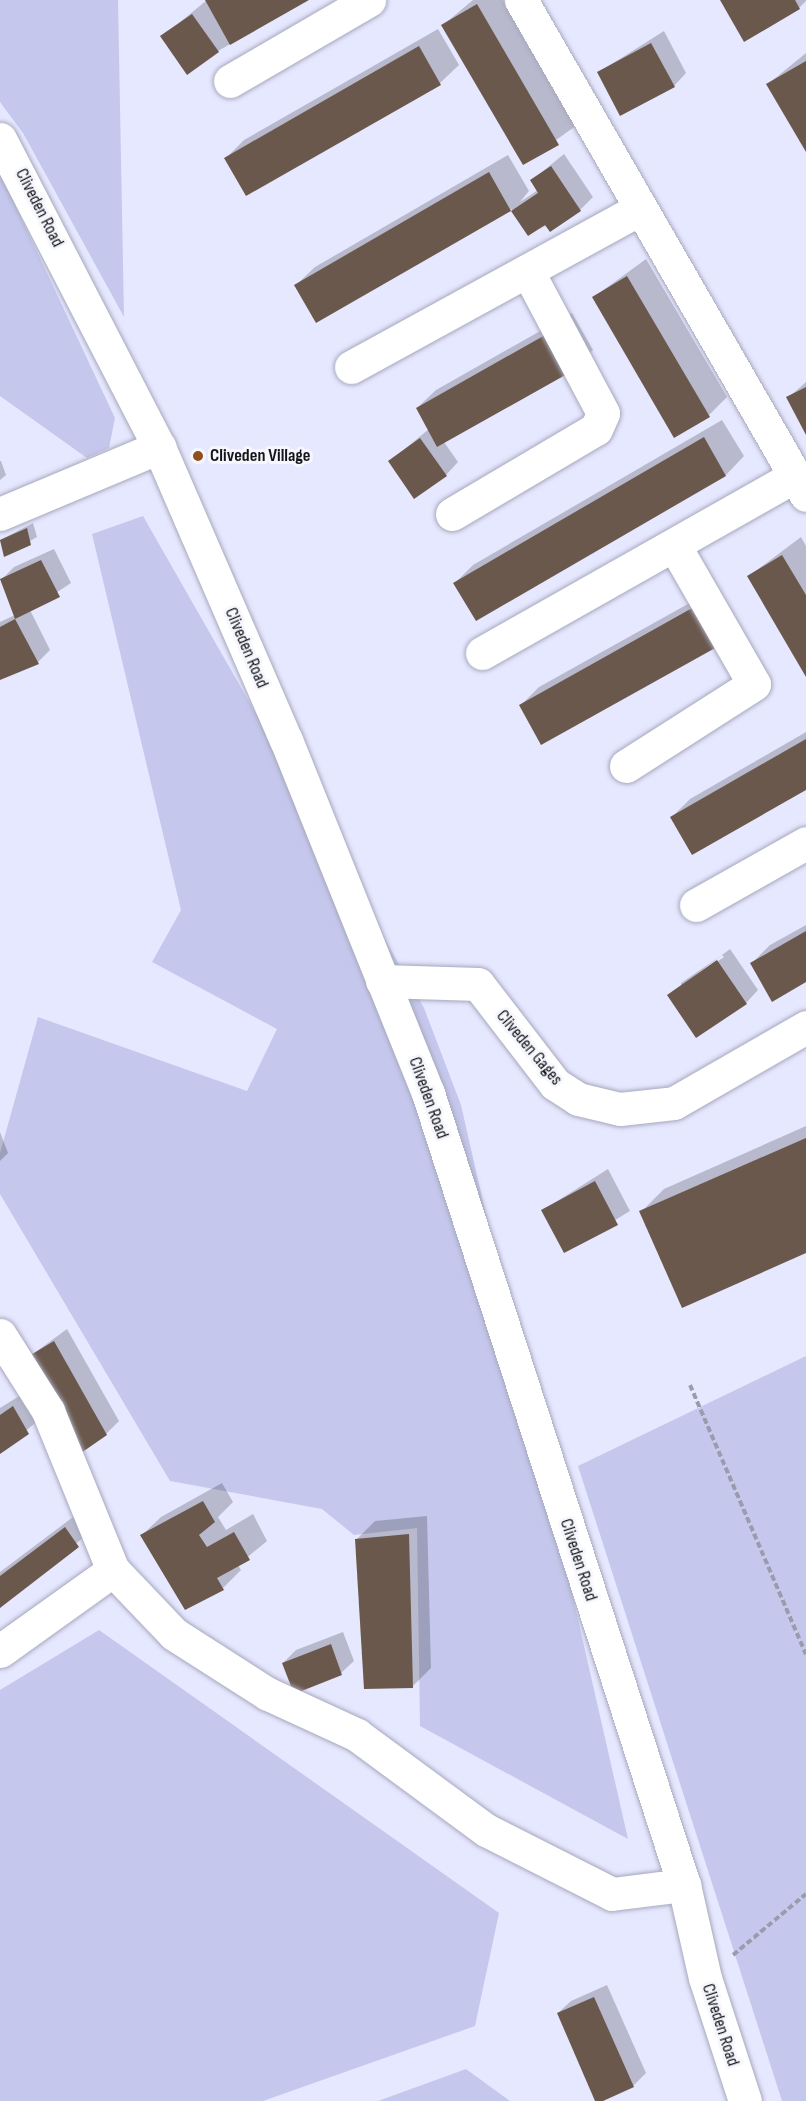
<!DOCTYPE html>
<style>
body{margin:0}
#map{position:relative;width:806px;height:2101px;overflow:hidden;background:#e6e8ff;font-family:"Sofia Sans Condensed",sans-serif}
div>[style]{position:absolute}
[style*='--x']{left:calc(var(--x)*1px);top:calc(var(--y)*1px);width:calc(var(--w)*1px);rotate:calc(var(--a)*1deg)}
.green>*{inset:0;background:#c5c8ec}
.shadow>*{inset:0;background:#0003}
.building>*{inset:0;background:#6b584c}
.path>*{height:4px;margin-top:-2px;transform-origin:0;background:repeating-linear-gradient(90deg,#9a9cad 0 6px,transparent 0 9px)}
.roads{filter:drop-shadow(0 0 2px #a6a8bd) drop-shadow(0 0 2px #a6a8bd)}
.minor>*{height:33px;margin:-16.5px;padding:0 16.5px;transform-origin:16.5px;border-radius:16.5px;background:#fff}
.dots>*{width:16px;height:16px;translate:-50% -50%;box-sizing:border-box;border:3px solid #f6f7fc;border-radius:50%}
span{translate:-50% -50%;white-space:nowrap;text-align:center;line-height:1.15;-webkit-text-stroke:6px #f6f7fc;paint-order:stroke}
.street-label{font-size:18px;color:#15161d}
.poi-label{font-size:18px;color:#15161d;font-weight:700}
.left{translate:0 -50%;text-align:left}
</style>
<div id="map">
<div class="green">
<div style="clip-path:polygon(0 0,118px 0,124px 317px,23px 133px,0 102px)"></div>
<div style="clip-path:polygon(0 173px,115px 418px,109px 448px,87px 458px,0 396px)"></div>
<div style="clip-path:polygon(143px 516px,424px 1008px,461px 1105px,628px 1839px,420px 1726px,417px 1528px,354px 1535px,322px 1509px,170px 1481px,0 1194px,0 1153px,38px 1017px,247px 1091px,277px 1029px,152px 962px,181px 910px,92px 534px)"></div>
<div style="clip-path:polygon(806px 1356px,806px 2101px,782px 2101px,578px 1466px)"></div>
<div style="clip-path:polygon(99px 1630px,499px 1913px,475px 2026px,263px 2101px,0 2101px,0 1690px)"></div>
<div style="clip-path:polygon(466px 2069px,510px 2101px,378px 2101px)"></div>
</div>
<div class="shadow">
<div style="clip-path:polygon(207px 0,306px 0,218px 51px,162px 37px)"></div>
<div style="clip-path:polygon(473px 0,503px 0,577px 125px,524px 163px,443px 25px)"></div>
<div style="clip-path:polygon(722px 0,806px 0,806px 1px,799px 8px)"></div>
<div style="clip-path:polygon(438px 29px,459px 65px,440px 83px,247px 194px,226px 158px,244px 140px)"></div>
<div style="clip-path:polygon(664px 31px,686px 73px,674px 86px,599px 72px)"></div>
<div style="clip-path:polygon(806px 53px,806px 150px,768px 84px)"></div>
<div style="clip-path:polygon(564px 154px,593px 197px,580px 210px,528px 234px,512px 209px,317px 321px,296px 285px,315px 267px,508px 155px,529px 191px,520px 202px,538px 190px,532px 180px)"></div>
<div style="clip-path:polygon(646px 259px,727px 397px,709px 415px,594px 297px)"></div>
<div style="clip-path:polygon(572px 313px,593px 350px,575px 368px,444px 442px,458px 462px,446px 475px,390px 461px,429px 429px,417px 408px,436px 390px)"></div>
<div style="clip-path:polygon(806px 382px,806px 431px,788px 398px)"></div>
<div style="clip-path:polygon(722px 420px,744px 456px,726px 475px,476px 619px,455px 583px,473px 565px)"></div>
<div style="clip-path:polygon(1px 461px,6px 475px,0 480px,0 461px)"></div>
<div style="clip-path:polygon(33px 523px,37px 537px,5px 555px,0 540px)"></div>
<div style="clip-path:polygon(801px 537px,806px 546px,806px 674px,749px 576px)"></div>
<div style="clip-path:polygon(54px 549px,71px 583px,30px 610px,50px 650px,38px 662px,0 679px,0 622px,15px 615px,1px 580px,14px 567px)"></div>
<div style="clip-path:polygon(713px 590px,716px 646px,521px 705px,539px 687px)"></div>
<div style="clip-path:polygon(806px 732px,806px 788px,672px 817px,690px 799px)"></div>
<div style="clip-path:polygon(806px 925px,806px 981px,752px 963px,770px 945px)"></div>
<div style="clip-path:polygon(evenodd,730px 949px,758px 990px,746px 1003px,669px 995px,730px 949px,722px 955px,724px 957px,681px 987px,681px 983px,722px 955px)"></div>
<div style="clip-path:polygon(806px 1126px,806px 1251px,641px 1212px,664px 1189px)"></div>
<div style="clip-path:polygon(0 1132px,8px 1153px,0 1161px)"></div>
<div style="clip-path:polygon(608px 1169px,630px 1211px,564px 1251px,543px 1210px)"></div>
<div style="clip-path:polygon(67px 1329px,119px 1421px,106px 1434px,26px 1359px)"></div>
<div style="clip-path:polygon(37px 1385px,51px 1410px,0 1452px,0 1408px)"></div>
<div style="clip-path:polygon(222px 1483px,233px 1502px,218px 1517px,226px 1530px,253px 1514px,267px 1541px,238px 1565px,241px 1570px,223px 1588px,142px 1535px,161px 1517px)"></div>
<div style="clip-path:polygon(89px 1505px,101px 1523px,0 1606px,0 1572px)"></div>
<div style="clip-path:polygon(427px 1516px,431px 1668px,413px 1686px,356px 1540px,375px 1521px)"></div>
<div style="clip-path:polygon(343px 1632px,354px 1661px,341px 1673px,283px 1663px,296px 1650px)"></div>
<div style="clip-path:polygon(607px 1985px,646px 2073px,633px 2086px,597px 2101px,558px 2013px,571px 2001px)"></div>
</div>
<div class="building">
<div style="clip-path:polygon(205px 0,309px 0,230px 45px)"></div>
<div style="clip-path:polygon(720px 0,795px 0,800px 9px,744px 42px)"></div>
<div style="clip-path:polygon(477px 4px,559px 145px,523px 165px,441px 25px)"></div>
<div style="clip-path:polygon(192px 14px,219px 52px,187px 75px,160px 36px)"></div>
<div style="clip-path:polygon(651px 43px,675px 87px,620px 116px,597px 72px)"></div>
<div style="clip-path:polygon(419px 46px,441px 85px,246px 196px,224px 158px)"></div>
<div style="clip-path:polygon(806px 61px,806px 152px,766px 84px)"></div>
<div style="clip-path:polygon(551px 166px,581px 211px,550px 232px,545px 225px,528px 236px,511px 211px,538px 193px,530px 180px)"></div>
<div style="clip-path:polygon(489px 172px,511px 211px,316px 323px,294px 285px)"></div>
<div style="clip-path:polygon(627px 276px,710px 417px,674px 438px,592px 297px)"></div>
<div style="clip-path:polygon(554px 330px,576px 369px,437px 447px,416px 408px)"></div>
<div style="clip-path:polygon(806px 387px,806px 435px,786px 397px)"></div>
<div style="clip-path:polygon(704px 437px,726px 476px,476px 621px,453px 583px)"></div>
<div style="clip-path:polygon(420px 438px,447px 476px,414px 499px,388px 461px)"></div>
<div style="clip-path:polygon(27px 528px,31px 545px,4px 557px,0 540px)"></div>
<div style="clip-path:polygon(782px 555px,806px 595px,806px 677px,747px 576px)"></div>
<div style="clip-path:polygon(41px 560px,60px 597px,15px 619px,0 579px)"></div>
<div style="clip-path:polygon(694px 607px,717px 647px,541px 745px,519px 705px)"></div>
<div style="clip-path:polygon(15px 619px,39px 664px,0 680px,0 627px)"></div>
<div style="clip-path:polygon(806px 739px,806px 790px,692px 855px,670px 817px)"></div>
<div style="clip-path:polygon(806px 931px,806px 982px,772px 1002px,750px 963px)"></div>
<div style="clip-path:polygon(717px 960px,747px 1004px,696px 1038px,667px 995px)"></div>
<div style="clip-path:polygon(806px 1138px,806px 1253px,682px 1308px,639px 1211px)"></div>
<div style="clip-path:polygon(595px 1181px,618px 1225px,564px 1253px,541px 1210px)"></div>
<div style="clip-path:polygon(54px 1341px,107px 1435px,81px 1453px,24px 1359px)"></div>
<div style="clip-path:polygon(13px 1406px,29px 1434px,0 1454px,0 1415px)"></div>
<div style="clip-path:polygon(203px 1501px,215px 1522px,199px 1535px,207px 1547px,234px 1532px,250px 1560px,217px 1578px,224px 1590px,185px 1610px,140px 1535px)"></div>
<div style="clip-path:polygon(65px 1527px,79px 1547px,0 1608px,0 1576px)"></div>
<div style="clip-path:polygon(409px 1534px,413px 1688px,364px 1689px,355px 1539px)"></div>
<div style="clip-path:polygon(331px 1644px,342px 1675px,294px 1694px,282px 1663px)"></div>
<div style="clip-path:polygon(594px 1997px,634px 2087px,603px 2101px,595px 2101px,557px 2013px)"></div>
</div>
<div class="path">
<div style="--x:690;--y:1385;--w:293;--a:66.7"></div>
<div style="--x:733;--y:1955;--w:95;--a:-39.9"></div>
</div>
<div class="roads">
<div class="minor">
<div style="--x:521;--y:0;--w:571;--a:60.07"></div>
<div style="--x:230;--y:81;--w:161;--a:-30.2"></div>
<div style="--x:0;--y:139;--w:347;--a:62.7"></div>
<div style="--x:159;--y:447;--w:319;--a:66.6"></div>
<div style="--x:286;--y:740;--w:380;--a:68.1"></div>
<div style="--x:428;--y:1093;--w:832;--a:72.09"></div>
<div style="--x:684;--y:1885;--w:95;--a:77.3"></div>
<div style="--x:705;--y:1978;--w:129;--a:72"></div>
<div style="--x:351;--y:367;--w:329;--a:-28.7"></div>
<div style="--x:0;--y:514;--w:173;--a:-22.8"></div>
<div style="--x:452;--y:514;--w:167;--a:-30.6"></div>
<div style="--x:596;--y:429;--w:17;--a:-66"></div>
<div style="--x:603;--y:413;--w:160;--a:-118"></div>
<div style="--x:482;--y:653;--w:360;--a:-29.5"></div>
<div style="--x:626;--y:766;--w:152;--a:-32.6"></div>
<div style="--x:754;--y:684;--w:160;--a:-119.9"></div>
<div style="--x:696;--y:905;--w:126;--a:-29.4"></div>
<div style="--x:382;--y:981;--w:96;--a:1.8"></div>
<div style="--x:478;--y:984;--w:126;--a:52.4"></div>
<div style="--x:555;--y:1084;--w:27;--a:33"></div>
<div style="--x:578;--y:1099;--w:43;--a:13.4"></div>
<div style="--x:620;--y:1109;--w:54;--a:-6.3"></div>
<div style="--x:674;--y:1103;--w:152;--a:-29.9"></div>
<div style="--x:0;--y:1335;--w:90;--a:57.7"></div>
<div style="--x:48;--y:1411;--w:172;--a:67.8"></div>
<div style="--x:113;--y:1570;--w:88;--a:46.4"></div>
<div style="--x:174;--y:1634;--w:112;--a:32.6"></div>
<div style="--x:268;--y:1694;--w:98;--a:24.7"></div>
<div style="--x:357;--y:1735;--w:160;--a:36.4"></div>
<div style="--x:486;--y:1830;--w:141;--a:26.9"></div>
<div style="--x:612;--y:1894;--w:73;--a:-7.1"></div>
<div style="--x:0;--y:1651;--w:139;--a:-35.6"></div>
</div>
</div>
<div class="dots">
<div style="left:198px;top:456px;background:#904f1b"></div>
</div>
<div class="street-label">
<span style="left:39px;top:208px;rotate:63deg">Cliveden Road</span>
<span style="left:246px;top:648px;rotate:67deg">Cliveden Road</span>
<span style="left:529px;top:1048px;rotate:50deg">Cliveden Gages</span>
<span style="left:428px;top:1098px;rotate:70deg">Cliveden Road</span>
<span style="left:578px;top:1560px;rotate:72deg">Cliveden Road</span>
<span style="left:720px;top:2025px;rotate:72deg">Cliveden Road</span>
</div>
<div class="poi-label">
<span class="left" style="left:210px;top:456px">Cliveden Village</span>
</div>
</div>
